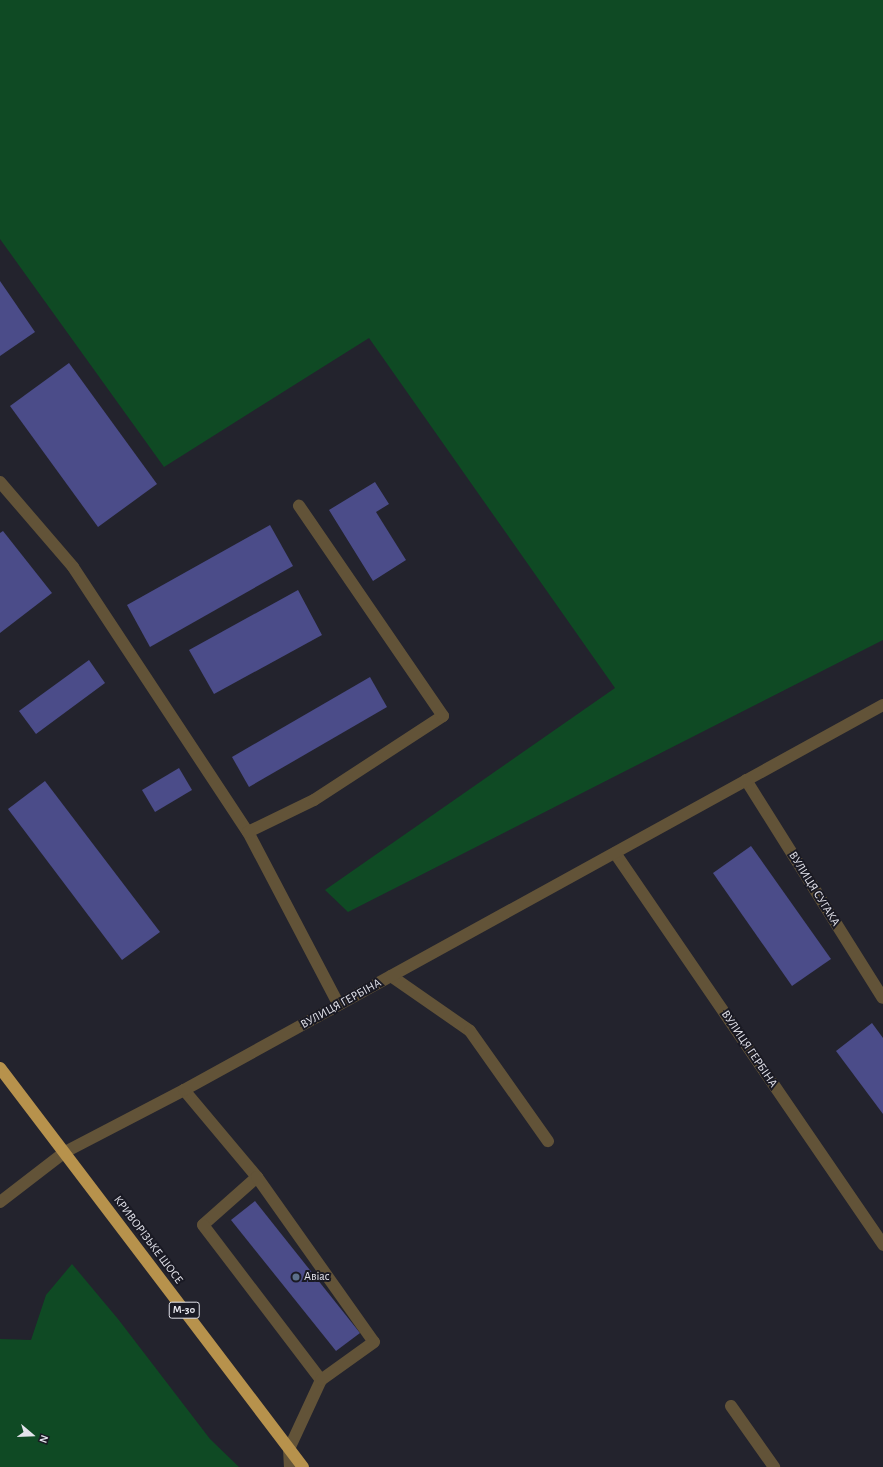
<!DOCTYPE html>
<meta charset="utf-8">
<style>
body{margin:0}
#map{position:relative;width:883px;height:1467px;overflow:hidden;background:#23232d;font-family:"Alegreya Sans",sans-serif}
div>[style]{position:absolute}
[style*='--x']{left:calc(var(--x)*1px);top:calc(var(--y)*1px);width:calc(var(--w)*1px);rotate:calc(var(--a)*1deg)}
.green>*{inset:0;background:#0f4a24}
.building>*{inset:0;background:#4b4c89}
.minor>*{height:12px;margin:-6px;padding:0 6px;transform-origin:6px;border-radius:6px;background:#625338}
.highway>*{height:12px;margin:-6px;padding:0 6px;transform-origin:6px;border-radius:6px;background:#b7924c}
.dots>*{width:11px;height:11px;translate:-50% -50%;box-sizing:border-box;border:2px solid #1a1a24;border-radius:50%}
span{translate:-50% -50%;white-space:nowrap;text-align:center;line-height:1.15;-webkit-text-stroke:4px #1a1a24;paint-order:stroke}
.shield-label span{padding:1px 3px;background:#1a1a24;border:1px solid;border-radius:3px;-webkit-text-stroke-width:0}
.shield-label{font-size:11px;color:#e4e4ec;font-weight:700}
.street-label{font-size:12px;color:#e4e4ec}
.poi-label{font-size:12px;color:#e4e4ec}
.left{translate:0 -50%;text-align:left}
.north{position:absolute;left:12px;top:1415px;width:40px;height:40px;-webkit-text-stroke:3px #1a1a24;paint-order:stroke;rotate:109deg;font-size:11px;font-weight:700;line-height:16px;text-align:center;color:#e4e4ec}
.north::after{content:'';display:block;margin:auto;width:14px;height:18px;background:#e4e4ec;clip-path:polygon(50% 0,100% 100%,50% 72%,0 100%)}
</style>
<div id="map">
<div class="green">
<div style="clip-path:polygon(0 0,883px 0,883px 640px,348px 912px,325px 890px,615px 688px,369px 338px,164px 467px,0 239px)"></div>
<div style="clip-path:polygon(72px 1264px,118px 1319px,210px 1439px,239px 1467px,0 1467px,0 1339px,31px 1340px,46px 1295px)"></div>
</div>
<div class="building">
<div style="clip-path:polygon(0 281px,35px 332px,0 356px)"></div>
<div style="clip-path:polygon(69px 363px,157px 484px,98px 527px,10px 406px)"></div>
<div style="clip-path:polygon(375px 482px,389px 504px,376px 512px,406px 560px,373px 581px,329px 510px)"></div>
<div style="clip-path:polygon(270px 525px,293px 566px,150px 647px,127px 605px)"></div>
<div style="clip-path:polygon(3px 531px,52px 593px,0 633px,0 533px)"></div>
<div style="clip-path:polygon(298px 590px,322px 635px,214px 694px,189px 650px)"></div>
<div style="clip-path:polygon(89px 660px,105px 683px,36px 734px,19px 711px)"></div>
<div style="clip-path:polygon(370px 677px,387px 707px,249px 787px,232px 757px)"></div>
<div style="clip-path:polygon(179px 768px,192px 790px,155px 812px,142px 790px)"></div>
<div style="clip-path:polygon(45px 781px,160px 932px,122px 960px,8px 809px)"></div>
<div style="clip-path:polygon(751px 846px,831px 959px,792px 986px,713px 873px)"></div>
<div style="clip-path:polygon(872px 1023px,883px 1038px,883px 1114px,836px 1051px)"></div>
<div style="clip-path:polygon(255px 1201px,360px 1333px,336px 1351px,231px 1220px)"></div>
</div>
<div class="minor">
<div style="--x:0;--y:482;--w:112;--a:49.3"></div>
<div style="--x:73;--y:567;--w:318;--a:56.6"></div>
<div style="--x:248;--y:832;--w:195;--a:62.3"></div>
<div style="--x:746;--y:780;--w:257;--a:57.9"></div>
<div style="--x:248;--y:832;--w:73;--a:-25.9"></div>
<div style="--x:314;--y:800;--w:154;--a:-33.1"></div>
<div style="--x:443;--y:716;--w:255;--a:-124.4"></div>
<div style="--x:615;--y:853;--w:475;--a:55.6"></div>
<div style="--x:391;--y:976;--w:96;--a:34.8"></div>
<div style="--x:470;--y:1031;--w:135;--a:54.7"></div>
<div style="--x:184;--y:1090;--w:114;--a:50"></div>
<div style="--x:257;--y:1177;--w:72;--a:138.4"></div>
<div style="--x:203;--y:1225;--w:195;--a:52.7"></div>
<div style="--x:321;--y:1380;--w:76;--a:114.9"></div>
<div style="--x:289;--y:1449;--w:18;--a:87"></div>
<div style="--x:257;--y:1177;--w:202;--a:54.7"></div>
<div style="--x:374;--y:1342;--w:65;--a:144.4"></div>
<div style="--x:0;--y:1202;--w:82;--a:-37.6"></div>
<div style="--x:65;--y:1152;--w:134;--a:-27.5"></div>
<div style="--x:184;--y:1090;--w:798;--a:-28.85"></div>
<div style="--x:731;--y:1406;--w:75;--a:54.8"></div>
</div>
<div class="highway">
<div style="--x:0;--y:1068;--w:501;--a:52.79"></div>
</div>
<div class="dots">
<div style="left:296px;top:1277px;background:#5c6f8a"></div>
</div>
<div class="shield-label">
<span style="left:184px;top:1310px">М-30</span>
</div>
<div class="street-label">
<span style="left:814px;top:889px;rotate:58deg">ВУЛИЦЯ СУГАКА</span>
<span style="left:341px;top:1004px;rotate:-29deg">ВУЛИЦЯ ГЕРБІНА</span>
<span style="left:749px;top:1049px;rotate:56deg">ВУЛИЦЯ ГЕРБІНА</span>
<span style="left:148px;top:1240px;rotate:53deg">КРИВОРІЗЬКЕ ШОСЕ</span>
</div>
<div class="poi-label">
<span class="left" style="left:304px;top:1277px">Авіас</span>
</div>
<div class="north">N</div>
</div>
